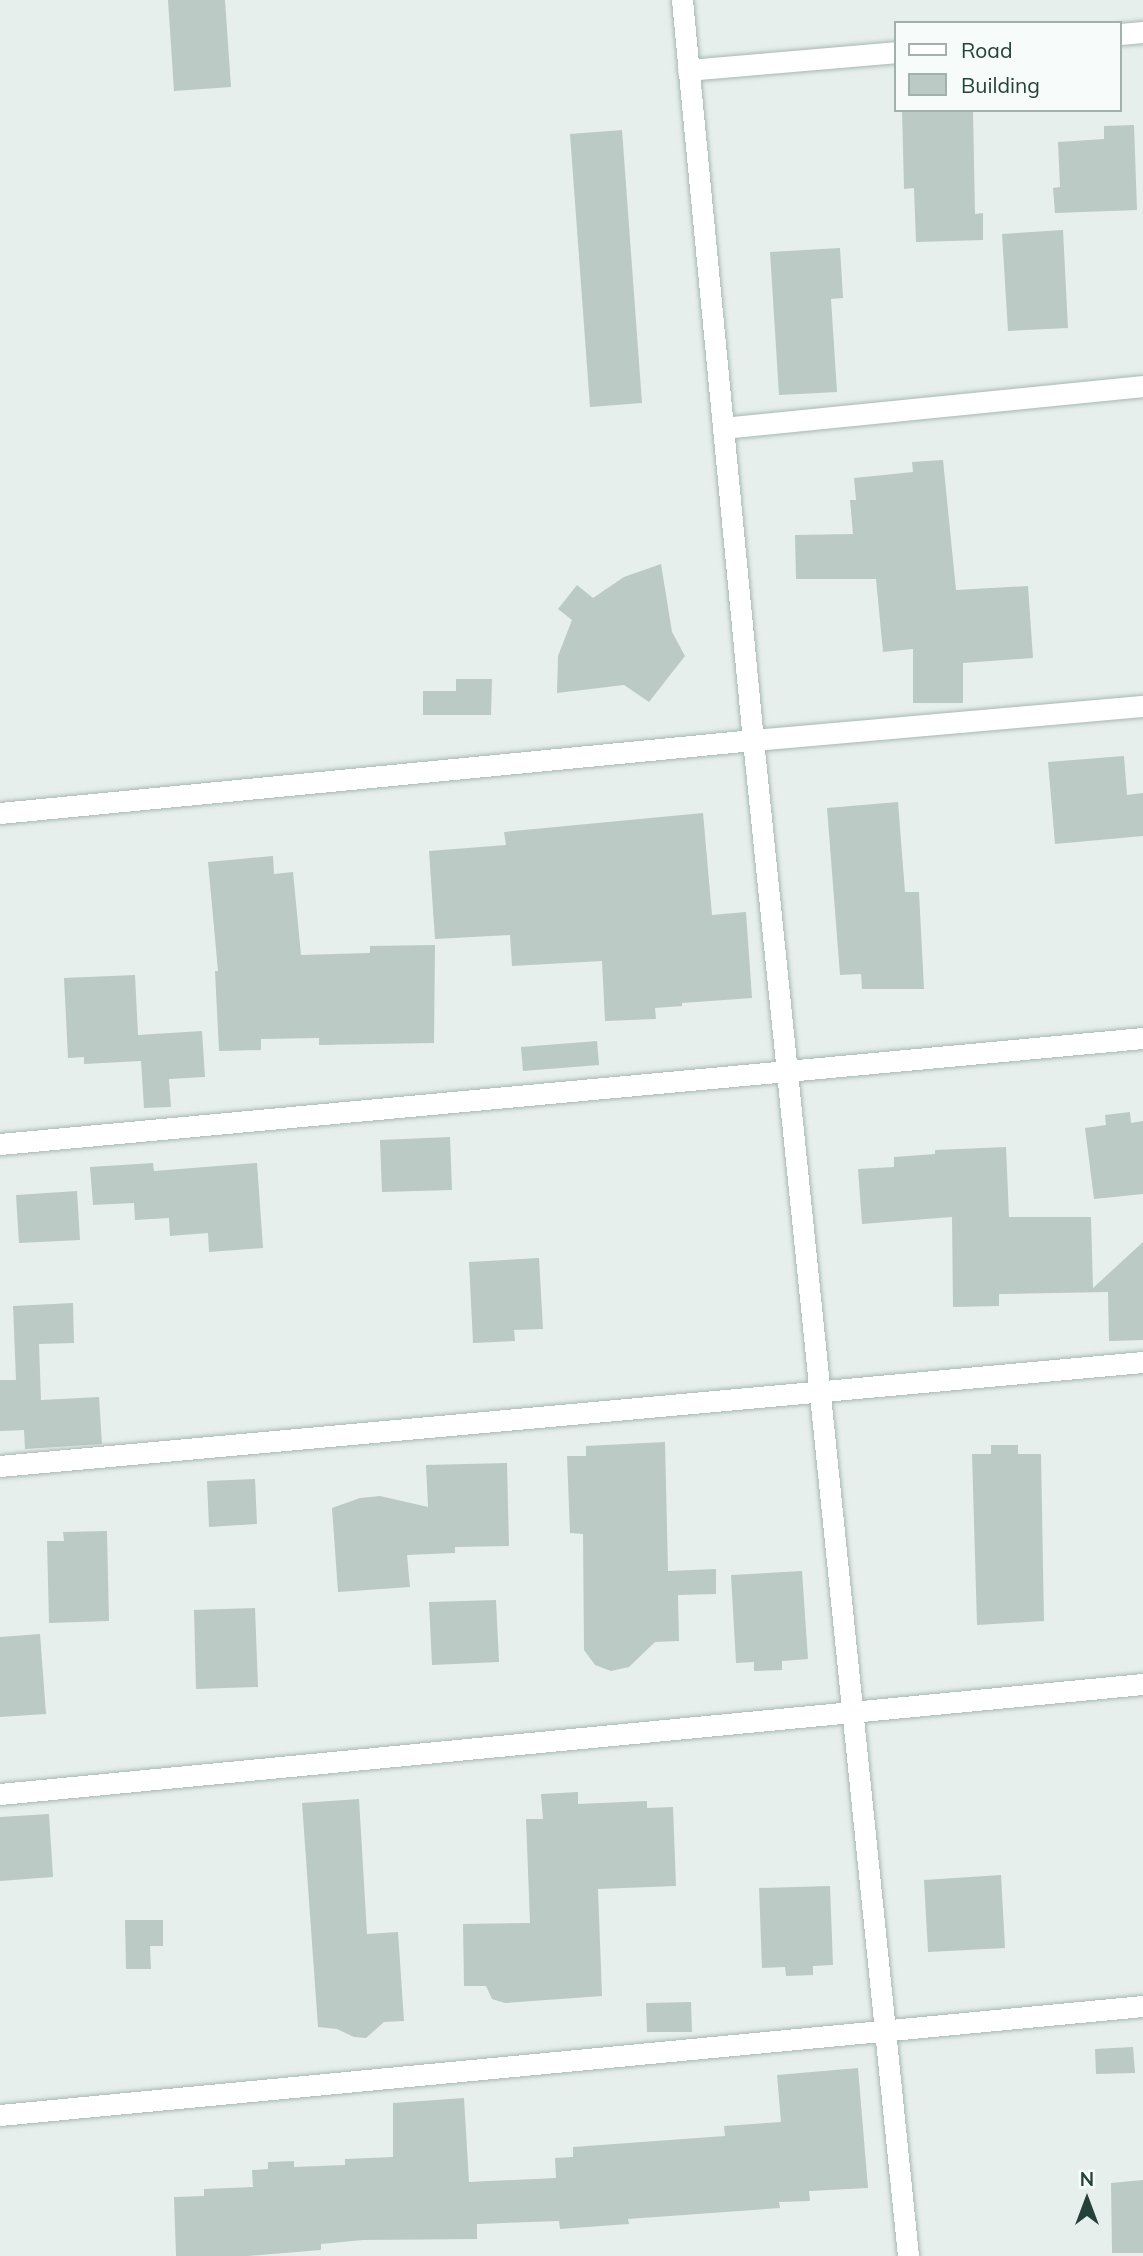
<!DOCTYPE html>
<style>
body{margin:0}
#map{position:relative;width:1143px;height:2256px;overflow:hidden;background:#e6efeb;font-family:Mulish,sans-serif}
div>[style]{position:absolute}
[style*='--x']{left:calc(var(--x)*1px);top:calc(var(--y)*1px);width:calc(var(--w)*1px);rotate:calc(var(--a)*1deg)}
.building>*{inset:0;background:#bbcac4}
.roads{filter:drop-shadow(0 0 2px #a8b8b2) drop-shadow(0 0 2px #a8b8b2)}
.street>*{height:21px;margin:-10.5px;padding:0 10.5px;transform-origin:10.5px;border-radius:10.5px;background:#fff}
span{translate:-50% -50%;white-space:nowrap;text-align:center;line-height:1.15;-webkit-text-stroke:7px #f7fbf9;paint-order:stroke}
.legend{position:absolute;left:894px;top:21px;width:228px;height:91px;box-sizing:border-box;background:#f7fbf9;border:2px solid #a3b1ad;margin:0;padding:9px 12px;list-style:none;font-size:21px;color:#24423a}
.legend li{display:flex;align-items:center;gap:14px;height:35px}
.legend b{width:35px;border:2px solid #a3b1ad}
.north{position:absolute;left:1052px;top:2165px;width:70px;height:70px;-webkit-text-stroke:5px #f7fbf9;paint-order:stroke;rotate:0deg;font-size:19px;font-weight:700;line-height:28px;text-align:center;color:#24423a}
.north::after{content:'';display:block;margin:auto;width:24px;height:32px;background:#24423a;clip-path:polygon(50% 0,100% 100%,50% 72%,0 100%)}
</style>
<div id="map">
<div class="building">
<div style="clip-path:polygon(168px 0,225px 0,231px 87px,174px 91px)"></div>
<div style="clip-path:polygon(902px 110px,973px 110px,975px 214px,983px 213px,983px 240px,916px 242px,914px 188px,904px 189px)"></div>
<div style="clip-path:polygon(1134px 125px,1137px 210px,1055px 213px,1053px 188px,1060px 187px,1058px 142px,1104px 139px,1104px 126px)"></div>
<div style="clip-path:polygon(622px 130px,642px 403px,590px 407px,570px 134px)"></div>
<div style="clip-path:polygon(1063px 230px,1068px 328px,1008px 331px,1002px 234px)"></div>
<div style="clip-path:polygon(840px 248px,843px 298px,831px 299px,837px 392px,779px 395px,770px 252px)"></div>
<div style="clip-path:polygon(943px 460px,956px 590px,1028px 586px,1033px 658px,963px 663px,963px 703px,913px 703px,913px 649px,883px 652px,876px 579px,796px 579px,795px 535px,853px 534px,850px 500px,856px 500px,854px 478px,913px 472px,912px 462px)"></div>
<div style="clip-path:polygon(661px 564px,672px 632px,685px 656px,649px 702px,624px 685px,557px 693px,558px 656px,572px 620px,558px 609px,577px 585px,593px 598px,624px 577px)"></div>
<div style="clip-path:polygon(456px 679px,492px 679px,491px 715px,423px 715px,423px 691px,456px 691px)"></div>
<div style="clip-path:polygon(1124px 756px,1127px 795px,1143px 793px,1143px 836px,1055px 844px,1048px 762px)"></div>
<div style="clip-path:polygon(898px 802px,905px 892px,919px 892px,924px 989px,862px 989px,861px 974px,840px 975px,827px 808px)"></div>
<div style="clip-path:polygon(703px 813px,712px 915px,746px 912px,752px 998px,682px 1003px,682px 1006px,655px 1008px,656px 1019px,605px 1021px,602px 961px,512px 966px,510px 935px,435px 939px,429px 851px,506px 845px,504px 832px)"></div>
<div style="clip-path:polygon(273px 856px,274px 874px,293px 872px,301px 955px,370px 953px,370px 946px,435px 945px,434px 1043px,319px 1045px,319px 1038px,261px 1039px,261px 1050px,219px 1051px,215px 971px,218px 971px,208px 862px)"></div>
<div style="clip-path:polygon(135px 975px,138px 1035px,202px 1031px,205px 1077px,169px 1079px,171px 1107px,144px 1108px,141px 1061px,84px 1064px,84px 1057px,68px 1058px,64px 978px)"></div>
<div style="clip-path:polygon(597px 1041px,599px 1065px,523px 1071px,521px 1047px)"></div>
<div style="clip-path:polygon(1130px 1112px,1131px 1123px,1143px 1121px,1143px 1194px,1094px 1199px,1085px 1128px,1106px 1125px,1105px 1115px)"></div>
<div style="clip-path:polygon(450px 1137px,452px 1190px,382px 1192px,380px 1140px)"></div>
<div style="clip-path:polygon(1006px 1147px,1009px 1217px,1091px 1217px,1093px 1288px,1143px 1242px,1143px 1340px,1109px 1341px,1108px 1292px,999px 1294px,999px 1306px,953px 1307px,952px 1217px,862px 1224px,858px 1169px,894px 1167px,894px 1157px,935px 1154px,935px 1150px)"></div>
<div style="clip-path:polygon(153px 1163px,154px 1171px,257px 1163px,263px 1248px,209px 1252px,208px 1233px,170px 1236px,169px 1218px,135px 1220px,134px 1203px,93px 1205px,90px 1167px)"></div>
<div style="clip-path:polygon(77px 1191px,80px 1240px,19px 1243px,16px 1195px)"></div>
<div style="clip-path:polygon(539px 1258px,543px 1329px,514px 1330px,515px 1341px,473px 1343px,469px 1262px)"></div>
<div style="clip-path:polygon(73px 1303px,74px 1343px,39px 1344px,41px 1400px,99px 1397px,102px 1444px,25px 1449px,24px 1430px,0 1431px,0 1380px,16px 1380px,13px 1306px)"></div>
<div style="clip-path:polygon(665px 1442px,668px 1571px,716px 1569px,716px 1594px,678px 1595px,679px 1641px,655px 1642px,629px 1667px,611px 1671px,595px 1665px,584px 1650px,583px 1534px,570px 1533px,567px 1456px,586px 1456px,586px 1446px)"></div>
<div style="clip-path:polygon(991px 1445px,1018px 1445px,1018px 1454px,1041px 1454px,1044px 1621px,977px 1625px,972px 1454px,991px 1454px)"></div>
<div style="clip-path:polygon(507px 1463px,509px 1546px,455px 1547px,455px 1553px,407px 1555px,410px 1587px,338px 1592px,332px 1508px,360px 1498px,380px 1496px,428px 1507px,426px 1465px)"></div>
<div style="clip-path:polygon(255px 1479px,257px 1524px,209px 1527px,207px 1481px)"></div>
<div style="clip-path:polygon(107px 1531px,109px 1621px,49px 1623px,47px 1541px,64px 1541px,63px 1532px)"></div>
<div style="clip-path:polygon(802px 1571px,808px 1659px,782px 1661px,782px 1670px,754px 1671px,754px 1662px,736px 1663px,731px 1575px)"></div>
<div style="clip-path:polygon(496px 1600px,499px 1662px,432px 1665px,429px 1602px)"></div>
<div style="clip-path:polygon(255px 1608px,258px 1687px,196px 1689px,194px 1610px)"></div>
<div style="clip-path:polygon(40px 1634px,46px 1714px,0 1717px,0 1637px)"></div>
<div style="clip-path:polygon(578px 1792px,578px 1804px,647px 1801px,647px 1808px,673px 1807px,676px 1886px,598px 1889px,602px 1996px,505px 2003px,492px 1999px,486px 1986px,464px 1986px,463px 1924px,530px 1923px,526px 1819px,543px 1819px,541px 1794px)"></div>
<div style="clip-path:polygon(359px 1799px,367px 1934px,398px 1932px,404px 2021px,384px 2022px,366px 2038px,354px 2037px,337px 2029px,318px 2027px,302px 1803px)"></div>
<div style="clip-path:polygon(49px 1814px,53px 1877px,0 1881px,0 1817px)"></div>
<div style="clip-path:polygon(1001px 1875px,1005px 1948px,928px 1952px,924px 1880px)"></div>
<div style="clip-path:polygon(830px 1886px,833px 1965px,813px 1966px,813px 1975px,786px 1976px,785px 1967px,762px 1968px,759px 1888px)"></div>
<div style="clip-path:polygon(125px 1920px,163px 1920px,163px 1946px,150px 1946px,151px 1969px,126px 1969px)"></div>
<div style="clip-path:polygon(691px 2002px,692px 2032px,647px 2032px,646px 2003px)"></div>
<div style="clip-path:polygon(1133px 2047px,1135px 2073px,1096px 2074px,1095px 2049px)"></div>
<div style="clip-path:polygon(858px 2068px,868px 2188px,809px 2191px,810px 2201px,779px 2202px,780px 2208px,628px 2219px,629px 2224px,560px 2229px,559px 2221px,477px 2224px,477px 2239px,363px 2240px,321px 2244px,321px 2250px,248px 2256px,176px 2256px,174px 2197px,204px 2196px,204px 2189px,253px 2187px,252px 2170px,268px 2169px,268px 2162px,294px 2161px,294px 2167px,345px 2165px,345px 2159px,393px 2157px,393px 2103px,464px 2098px,469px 2182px,556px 2178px,555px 2158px,573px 2157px,573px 2147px,725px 2136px,724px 2126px,781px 2122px,777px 2075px)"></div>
<div style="clip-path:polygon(1143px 2180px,1143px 2253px,1112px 2253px,1111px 2183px)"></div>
</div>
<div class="roads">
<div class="street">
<div style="--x:682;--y:0;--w:743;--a:84.52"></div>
<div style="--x:753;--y:740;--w:1524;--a:84.16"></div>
<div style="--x:1120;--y:34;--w:23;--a:-5"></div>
<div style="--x:688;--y:70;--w:209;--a:-4.9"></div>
<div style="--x:723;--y:428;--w:422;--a:-5.7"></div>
<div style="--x:0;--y:813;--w:757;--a:-5.54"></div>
<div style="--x:753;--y:740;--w:391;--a:-5"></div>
<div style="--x:0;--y:1144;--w:1148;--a:-5.3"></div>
<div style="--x:0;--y:1466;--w:1148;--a:-5.2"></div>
<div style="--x:0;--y:1794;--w:1148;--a:-5.5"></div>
<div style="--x:0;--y:2115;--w:1148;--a:-5.45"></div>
</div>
</div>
<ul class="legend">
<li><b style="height:9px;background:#fff"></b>Road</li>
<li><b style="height:19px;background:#bbcac4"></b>Building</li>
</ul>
<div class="north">N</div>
</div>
